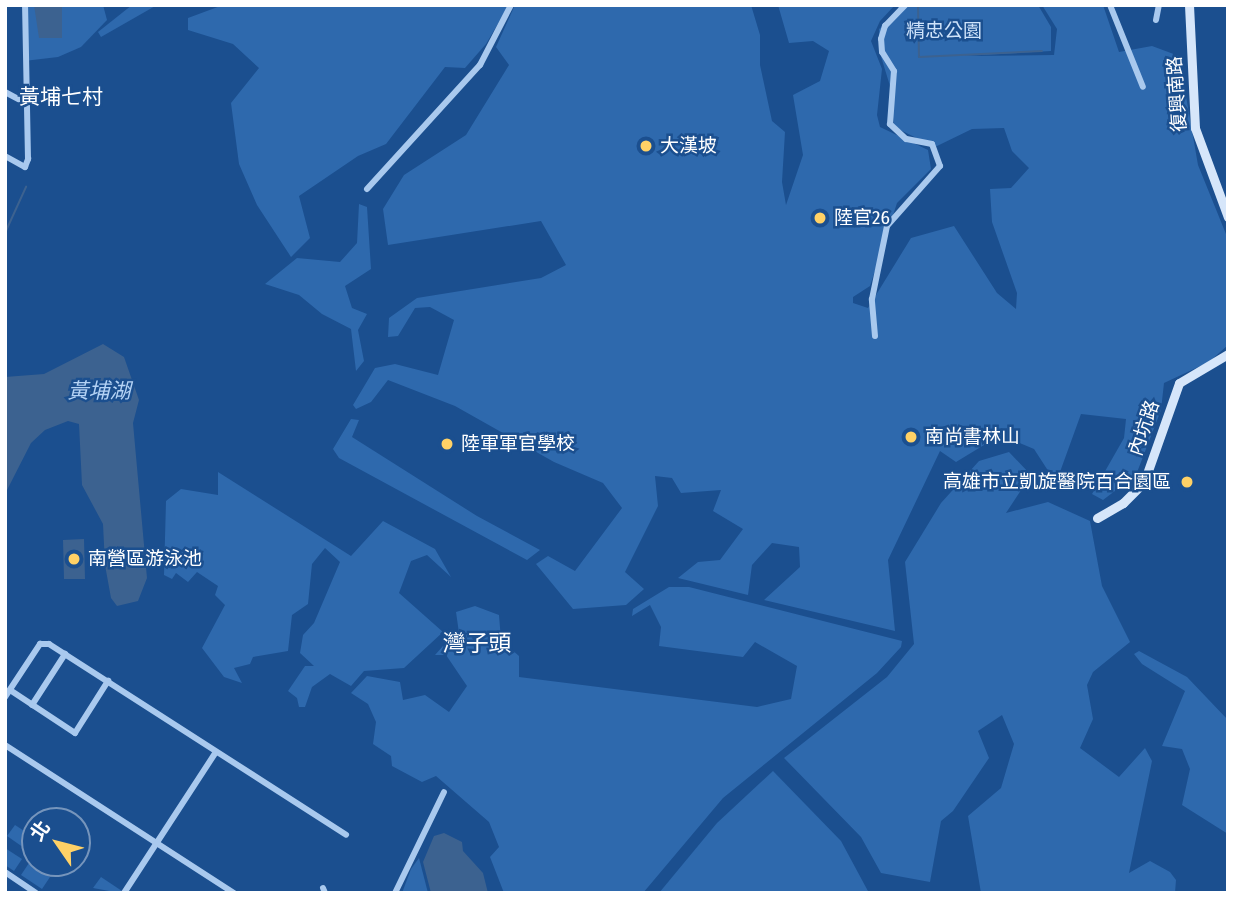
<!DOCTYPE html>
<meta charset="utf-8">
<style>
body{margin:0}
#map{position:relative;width:1233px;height:898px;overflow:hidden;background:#1b4f8f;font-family:"Fira Sans Condensed","Noto Sans TC",sans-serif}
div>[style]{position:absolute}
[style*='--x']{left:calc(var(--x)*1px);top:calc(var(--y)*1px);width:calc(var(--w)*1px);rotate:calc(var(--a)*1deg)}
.green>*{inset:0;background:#2e69ad}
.water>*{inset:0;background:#3c6290}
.stream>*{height:2px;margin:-1px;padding:0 1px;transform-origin:1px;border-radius:1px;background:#3c6290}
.street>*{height:6px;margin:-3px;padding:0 3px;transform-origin:3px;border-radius:3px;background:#a9c9ee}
.secondary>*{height:9px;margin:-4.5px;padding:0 4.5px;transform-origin:4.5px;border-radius:4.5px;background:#d6e6fa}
.dots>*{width:19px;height:19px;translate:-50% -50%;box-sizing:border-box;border:4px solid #1b4f8f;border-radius:50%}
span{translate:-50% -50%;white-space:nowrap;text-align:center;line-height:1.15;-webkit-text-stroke:5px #1b4f8f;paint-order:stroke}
.park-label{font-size:19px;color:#cfe3fa}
.street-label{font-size:19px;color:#fff}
.poi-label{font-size:19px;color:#fff}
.left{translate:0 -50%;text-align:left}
.right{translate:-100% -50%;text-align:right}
.neighbourhood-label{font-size:21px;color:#fff}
.water-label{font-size:21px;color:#b5d3f5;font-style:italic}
.quarter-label{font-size:23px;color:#fff}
.frame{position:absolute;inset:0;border:7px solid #fff;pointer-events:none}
.north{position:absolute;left:21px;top:807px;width:70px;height:70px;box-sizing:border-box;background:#1b4f8f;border:2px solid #7695bc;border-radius:50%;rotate:305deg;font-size:19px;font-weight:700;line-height:28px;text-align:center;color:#fff}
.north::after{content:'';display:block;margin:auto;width:24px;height:32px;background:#ffd166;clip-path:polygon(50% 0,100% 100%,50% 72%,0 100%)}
</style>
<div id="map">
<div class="green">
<div style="clip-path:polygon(27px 5px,103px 5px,107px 20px,81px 47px,58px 57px,24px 61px)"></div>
<div style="clip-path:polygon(132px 5px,157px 5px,101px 37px,98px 32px)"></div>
<div style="clip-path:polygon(223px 5px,509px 5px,486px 44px,465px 68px,445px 67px,386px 144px,358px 156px,299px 196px,310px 238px,291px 257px,257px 205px,239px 164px,231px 103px,259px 68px,233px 44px,188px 30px,188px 18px)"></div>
<div style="clip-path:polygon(515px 5px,751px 5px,760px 35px,760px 65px,772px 121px,785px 132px,782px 182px,786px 205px,803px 155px,793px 95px,820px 81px,829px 51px,813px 41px,789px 43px,778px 5px,895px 5px,880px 21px,871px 41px,882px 69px,877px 115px,880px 127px,928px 150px,931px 169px,897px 203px,870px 286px,853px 297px,853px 303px,868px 308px,911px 238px,954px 226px,997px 293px,1016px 309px,1017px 293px,992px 222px,990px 189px,1011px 188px,1029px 168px,1012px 151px,1004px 128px,972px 129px,935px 147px,894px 127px,890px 86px,879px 50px,879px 29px,898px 13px,898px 5px,1038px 5px,1051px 27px,1051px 51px,963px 56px,1054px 55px,1057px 29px,1042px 5px,1103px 5px,1119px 52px,1152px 46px,1179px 56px,1198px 165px,1228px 239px,1228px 345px,1209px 362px,1164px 383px,1161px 410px,1136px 475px,1103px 500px,1092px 494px,1124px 438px,1126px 419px,1081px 414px,1056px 483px,1034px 449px,1015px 441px,989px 442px,956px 462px,940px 451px,888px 560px,895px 631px,764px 600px,800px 567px,799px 547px,772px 543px,752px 565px,748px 595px,678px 578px,698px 562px,720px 560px,743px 529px,713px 511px,721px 490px,681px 493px,672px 478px,655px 476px,658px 506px,625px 572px,644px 589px,626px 605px,573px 609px,536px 564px,548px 556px,575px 571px,622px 508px,603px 483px,554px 462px,455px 406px,388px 380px,371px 402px,356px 409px,353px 405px,375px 368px,395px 364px,438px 375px,454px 320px,430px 307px,415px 308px,398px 336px,388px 337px,389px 318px,417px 298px,541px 278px,566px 265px,541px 221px,388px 245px,383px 209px,404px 175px,466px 135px,509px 65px,496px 47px)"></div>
<div style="clip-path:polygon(359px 204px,367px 207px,371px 269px,345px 286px,352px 308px,367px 314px,358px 330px,364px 361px,356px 371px,351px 329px,322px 314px,299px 295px,265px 284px,297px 258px,340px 262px,357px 243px)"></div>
<div style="clip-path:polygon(351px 419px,359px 420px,352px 437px,477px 516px,540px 550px,527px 560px,339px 458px,333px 449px)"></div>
<div style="clip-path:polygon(1009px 452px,1031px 475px,1006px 513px,1048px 502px,1090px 521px,1102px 586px,1130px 642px,1093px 672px,1087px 685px,1093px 719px,1080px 748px,1119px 777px,1145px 748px,1152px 761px,1129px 873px,1150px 861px,1170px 872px,1176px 880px,1175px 893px,981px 893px,968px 816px,1001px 788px,1014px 744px,1002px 715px,978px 731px,989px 758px,953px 811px,941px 821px,930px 882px,881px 873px,861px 837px,784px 758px,887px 677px,914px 644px,905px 562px,941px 503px,979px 461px)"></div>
<div style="clip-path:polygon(218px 472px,351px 556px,383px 521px,435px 549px,451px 577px,427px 555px,411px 561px,399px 593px,443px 632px,404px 668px,364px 671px,351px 686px,330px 674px,312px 687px,305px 707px,299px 707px,297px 698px,288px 691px,305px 666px,314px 666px,300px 653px,303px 635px,314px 623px,340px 562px,325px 548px,312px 564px,308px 604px,292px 615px,288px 651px,253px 657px,250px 664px,234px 668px,242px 683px,224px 677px,202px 648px,225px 605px,215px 595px,218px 586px,197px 572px,188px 582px,176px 573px,172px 579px,164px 575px,166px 501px,181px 489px,218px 495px)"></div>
<div style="clip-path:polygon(669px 587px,689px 587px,902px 641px,901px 647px,877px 673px,723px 798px,643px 893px,504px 893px,490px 857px,499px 847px,489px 822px,436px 776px,422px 782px,392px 766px,391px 756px,373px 744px,376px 722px,368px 704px,351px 693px,367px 676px,400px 682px,403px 700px,425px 695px,449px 712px,467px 686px,446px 655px,435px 655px,443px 646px,454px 652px,461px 647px,456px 612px,475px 606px,499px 615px,501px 640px,519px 656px,519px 677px,757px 707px,791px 699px,797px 666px,755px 642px,743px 657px,659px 646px,661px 627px,650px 605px,632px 616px,633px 609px)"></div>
<div style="clip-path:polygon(1139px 651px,1187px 677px,1228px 720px,1228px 834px,1182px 805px,1190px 769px,1182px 749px,1162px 746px,1185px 691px,1142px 664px,1134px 654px)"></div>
<div style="clip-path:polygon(773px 771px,841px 841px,869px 893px,659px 893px,717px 823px)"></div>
<div style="clip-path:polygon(15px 825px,35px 838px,27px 850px,7px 836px)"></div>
<div style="clip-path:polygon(5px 848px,22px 859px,14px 871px,5px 865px)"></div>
<div style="clip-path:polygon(419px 858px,428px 893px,402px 893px,411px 869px)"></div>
<div style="clip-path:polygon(29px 863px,50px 877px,42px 889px,21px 875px)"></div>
<div style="clip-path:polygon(101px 877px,122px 891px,120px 893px,93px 888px)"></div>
</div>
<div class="water">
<div style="clip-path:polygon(34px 5px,62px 5px,62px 38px,39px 38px)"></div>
<div style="clip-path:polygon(103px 344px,124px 357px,139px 400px,133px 423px,147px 578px,138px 601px,117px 606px,111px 598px,105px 565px,103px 524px,82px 485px,79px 424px,68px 421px,45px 430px,31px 443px,5px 494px,5px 377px,44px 374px)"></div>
<div style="clip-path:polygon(84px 539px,85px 579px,64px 579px,63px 540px)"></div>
<div style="clip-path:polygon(444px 833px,462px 842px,463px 851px,483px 873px,488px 893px,431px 893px,423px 862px,434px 836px)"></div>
</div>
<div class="stream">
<div style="--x:918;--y:5;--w:52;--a:88.9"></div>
<div style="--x:919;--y:57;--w:123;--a:-2.8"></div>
<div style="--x:5;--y:233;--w:51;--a:-65.5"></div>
</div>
<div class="street">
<div style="--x:1110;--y:5;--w:88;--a:68.1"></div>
<div style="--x:1156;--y:20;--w:15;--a:-79"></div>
<div style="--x:5;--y:92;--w:21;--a:28"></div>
<div style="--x:5;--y:156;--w:23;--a:29"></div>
<div style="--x:25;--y:167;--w:9;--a:-69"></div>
<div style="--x:28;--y:159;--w:154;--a:-91.1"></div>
<div style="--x:367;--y:189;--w:168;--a:-47.7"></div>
<div style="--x:480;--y:65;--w:68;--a:-62.7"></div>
<div style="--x:875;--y:336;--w:37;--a:-95"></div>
<div style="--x:872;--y:299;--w:75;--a:-78.4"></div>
<div style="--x:887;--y:226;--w:80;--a:-48.5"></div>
<div style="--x:940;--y:166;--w:23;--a:-110"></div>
<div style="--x:932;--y:144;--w:26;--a:-169"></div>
<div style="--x:906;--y:139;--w:22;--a:-137"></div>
<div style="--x:890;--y:124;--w:53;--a:-85.7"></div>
<div style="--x:894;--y:71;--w:22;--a:-122"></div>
<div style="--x:882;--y:52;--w:13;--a:-94"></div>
<div style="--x:881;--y:39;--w:14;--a:-73"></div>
<div style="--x:885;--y:26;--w:29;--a:-46"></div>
<div style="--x:10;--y:690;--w:78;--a:33.5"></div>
<div style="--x:75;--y:733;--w:62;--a:-57.6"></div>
<div style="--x:5;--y:697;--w:64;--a:-56.6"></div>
<div style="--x:40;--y:644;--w:9;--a:0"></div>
<div style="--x:49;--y:644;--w:353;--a:32.7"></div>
<div style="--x:32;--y:705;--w:61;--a:-57.1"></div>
<div style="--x:5;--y:745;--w:273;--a:32.9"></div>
<div style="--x:5;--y:872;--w:37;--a:34"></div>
<div style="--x:323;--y:888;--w:5;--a:68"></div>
<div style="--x:124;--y:893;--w:168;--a:-56.9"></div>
<div style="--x:395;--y:893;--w:112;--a:-64.1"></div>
</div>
<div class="secondary">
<div style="--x:1189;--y:5;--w:123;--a:87.2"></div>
<div style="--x:1195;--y:128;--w:95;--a:69.7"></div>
<div style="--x:1097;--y:518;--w:30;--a:-30"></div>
<div style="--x:1123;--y:503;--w:30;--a:-45"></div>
<div style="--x:1144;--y:482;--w:105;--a:-70.5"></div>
<div style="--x:1179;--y:383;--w:57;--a:-30.6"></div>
</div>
<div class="dots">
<div style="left:646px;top:146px;background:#ffd166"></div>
<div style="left:820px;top:218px;background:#ffd166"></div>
<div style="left:911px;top:437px;background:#ffd166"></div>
<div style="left:447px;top:444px;background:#ffd166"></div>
<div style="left:1187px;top:482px;background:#ffd166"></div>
<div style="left:74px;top:559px;background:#ffd166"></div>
</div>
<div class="park-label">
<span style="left:944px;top:31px">精忠公園</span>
</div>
<div class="street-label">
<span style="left:1177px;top:94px;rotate:-94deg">復興南路</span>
<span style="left:1144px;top:428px;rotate:-71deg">內坑路</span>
</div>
<div class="poi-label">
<span class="left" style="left:660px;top:146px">大漢坡</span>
<span class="left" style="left:834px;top:218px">陸官26</span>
<span class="left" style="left:925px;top:437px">南尚書林山</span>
<span class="left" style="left:461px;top:444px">陸軍軍官學校</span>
<span class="right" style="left:1171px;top:482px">高雄市立凱旋醫院百合園區</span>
<span class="left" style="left:88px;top:559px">南營區游泳池</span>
</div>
<div class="neighbourhood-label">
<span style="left:61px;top:97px">黃埔七村</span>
</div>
<div class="water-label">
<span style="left:99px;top:391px">黃埔湖</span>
</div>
<div class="quarter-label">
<span style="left:477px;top:643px">灣子頭</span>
</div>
<div class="frame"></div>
<div class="north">北</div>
</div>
